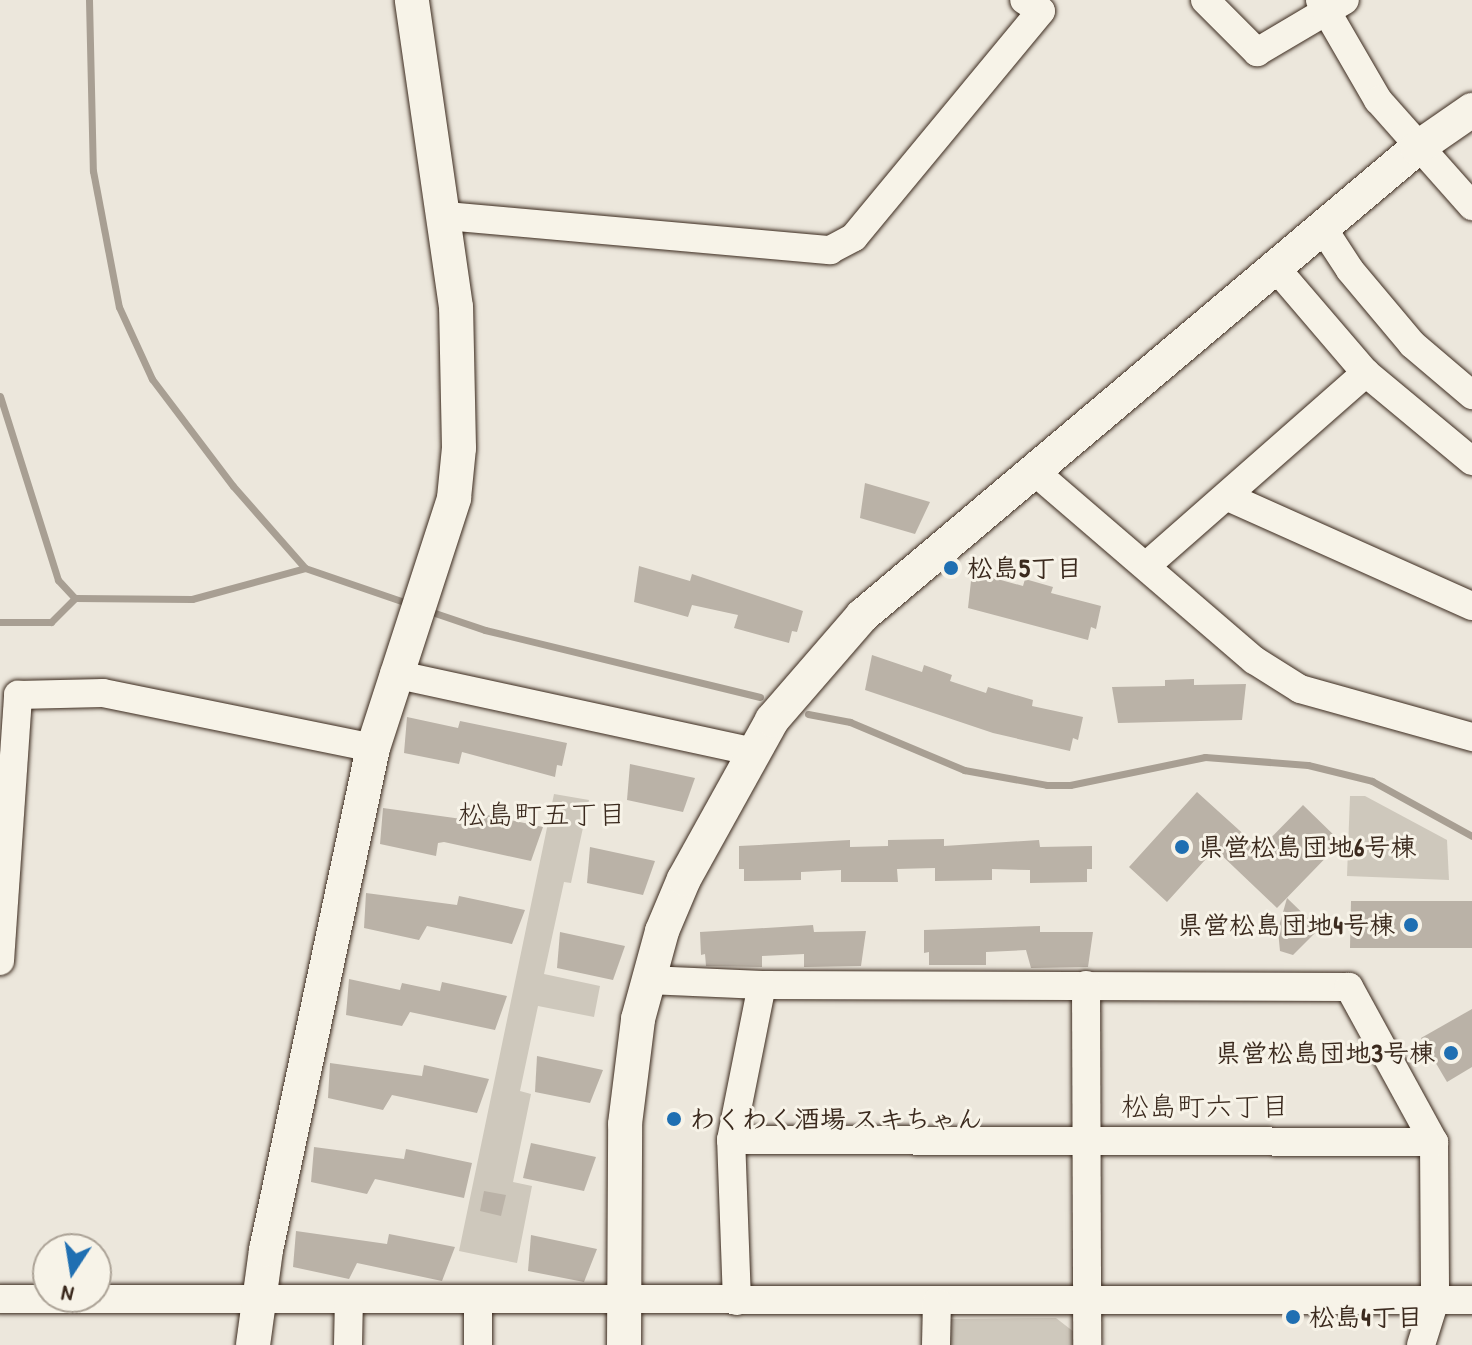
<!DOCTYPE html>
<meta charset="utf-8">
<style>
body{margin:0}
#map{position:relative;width:1472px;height:1345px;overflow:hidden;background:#ece7dc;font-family:"Patrick Hand","Klee One",sans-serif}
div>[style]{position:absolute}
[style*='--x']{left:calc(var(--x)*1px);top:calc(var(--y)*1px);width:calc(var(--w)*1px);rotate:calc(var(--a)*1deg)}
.green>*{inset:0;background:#cec8bc}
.stream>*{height:7px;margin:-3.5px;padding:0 3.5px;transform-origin:3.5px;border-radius:3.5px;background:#a89f93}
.building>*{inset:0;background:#bab2a7}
.roads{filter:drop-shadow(0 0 2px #3b2a1e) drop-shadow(0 0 2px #3b2a1e)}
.minor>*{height:28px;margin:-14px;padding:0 14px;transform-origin:14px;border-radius:14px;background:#f7f3e8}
.tertiary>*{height:34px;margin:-17px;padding:0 17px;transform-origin:17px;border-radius:17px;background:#f7f3e8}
.dots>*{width:22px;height:22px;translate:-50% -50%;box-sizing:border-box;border:4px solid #f7f3e8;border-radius:50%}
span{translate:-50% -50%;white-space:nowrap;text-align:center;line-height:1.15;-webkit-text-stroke:6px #f7f3e8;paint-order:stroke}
.poi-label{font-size:26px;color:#3b2a1e;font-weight:700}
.left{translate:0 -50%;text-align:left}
.right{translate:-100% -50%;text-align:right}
.neighbourhood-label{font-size:28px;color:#3b2a1e}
.north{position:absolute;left:32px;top:1233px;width:80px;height:80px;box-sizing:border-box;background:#f7f3e8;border:2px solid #aca397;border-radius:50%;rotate:192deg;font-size:22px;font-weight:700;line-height:32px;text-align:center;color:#3b2a1e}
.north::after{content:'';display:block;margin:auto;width:28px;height:36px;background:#1f6fb2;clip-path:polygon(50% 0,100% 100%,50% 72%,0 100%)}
</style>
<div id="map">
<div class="green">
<div style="clip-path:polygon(554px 794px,589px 800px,571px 883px,564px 882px,544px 974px,600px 986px,594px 1017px,538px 1006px,520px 1091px,531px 1094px,513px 1182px,532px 1186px,517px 1263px,459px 1251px)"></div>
<div style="clip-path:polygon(1350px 796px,1365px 796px,1447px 840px,1449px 880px,1347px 876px)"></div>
<div style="clip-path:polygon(1056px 1318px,1074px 1332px,1075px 1345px,949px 1345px,949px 1319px)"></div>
</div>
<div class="stream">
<div style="--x:89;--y:0;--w:171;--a:88.7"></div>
<div style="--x:93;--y:171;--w:138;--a:79.2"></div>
<div style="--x:119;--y:307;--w:79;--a:65.4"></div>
<div style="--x:152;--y:379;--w:134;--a:52.9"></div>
<div style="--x:233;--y:486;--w:109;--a:48.7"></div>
<div style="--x:305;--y:568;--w:111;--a:18.9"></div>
<div style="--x:0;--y:396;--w:193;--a:72.5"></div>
<div style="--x:58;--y:580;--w:25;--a:47"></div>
<div style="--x:75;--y:598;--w:117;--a:0.5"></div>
<div style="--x:192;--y:599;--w:117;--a:-15.3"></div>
<div style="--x:426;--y:610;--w:62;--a:18.7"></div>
<div style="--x:485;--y:630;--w:283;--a:13.7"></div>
<div style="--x:0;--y:622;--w:51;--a:0"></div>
<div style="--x:51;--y:622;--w:34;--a:-45"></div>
<div style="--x:808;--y:714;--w:43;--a:10.8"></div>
<div style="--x:850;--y:722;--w:124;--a:22.8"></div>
<div style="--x:964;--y:770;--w:84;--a:10.2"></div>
<div style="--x:1047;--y:785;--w:23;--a:0"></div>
<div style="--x:1070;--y:785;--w:138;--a:-11.7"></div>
<div style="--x:1205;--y:757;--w:103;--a:4.4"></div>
<div style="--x:1308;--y:765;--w:66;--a:14"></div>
<div style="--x:1372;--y:781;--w:114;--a:28.8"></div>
</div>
<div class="building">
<div style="clip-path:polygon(865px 483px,930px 502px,915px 534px,860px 518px)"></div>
<div style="clip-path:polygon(639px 566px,690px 581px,692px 574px,803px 611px,797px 632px,792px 631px,789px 643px,734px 628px,738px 615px,692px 605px,688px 617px,634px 602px)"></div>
<div style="clip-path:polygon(972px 572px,1023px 586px,1025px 579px,1053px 587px,1051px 593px,1101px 606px,1096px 629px,1091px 627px,1088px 640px,968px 608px)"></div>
<div style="clip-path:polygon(872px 655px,922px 672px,924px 665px,952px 675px,950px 681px,986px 693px,988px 687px,1033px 700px,1032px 706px,1083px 717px,1078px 740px,1073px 738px,1070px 751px,993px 733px,865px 690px)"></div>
<div style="clip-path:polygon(1194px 679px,1194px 685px,1246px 684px,1242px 720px,1118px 723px,1112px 687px,1165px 686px,1165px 680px)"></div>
<div style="clip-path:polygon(407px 717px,458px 728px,460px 721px,567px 743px,562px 766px,557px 765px,555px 777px,462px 752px,459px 764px,404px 753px)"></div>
<div style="clip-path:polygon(630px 764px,695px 778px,683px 812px,627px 800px)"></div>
<div style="clip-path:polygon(1197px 792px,1260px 849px,1303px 805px,1341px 842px,1277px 908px,1215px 849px,1167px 902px,1129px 867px)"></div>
<div style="clip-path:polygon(383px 808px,476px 821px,478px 813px,543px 827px,531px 861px,444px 842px,438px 843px,436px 856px,380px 844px)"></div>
<div style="clip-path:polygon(944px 839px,944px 846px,1039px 840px,1040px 847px,1092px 846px,1092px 869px,1087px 869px,1087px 882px,1030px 883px,1030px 870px,992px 869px,992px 880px,935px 881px,935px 868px,897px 869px,898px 882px,841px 882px,841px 870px,801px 872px,801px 880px,744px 881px,744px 869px,739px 869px,739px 846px,850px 840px,850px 847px,888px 846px,888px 840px)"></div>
<div style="clip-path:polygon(590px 847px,655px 861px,643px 895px,587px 883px)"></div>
<div style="clip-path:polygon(366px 893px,457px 905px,459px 896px,525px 910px,512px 944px,427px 926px,419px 940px,364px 928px)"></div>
<div style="clip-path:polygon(1287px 898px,1319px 929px,1293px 955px,1280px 951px,1278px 930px)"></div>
<div style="clip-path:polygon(1351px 901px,1472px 901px,1472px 948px,1350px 948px)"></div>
<div style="clip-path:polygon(813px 925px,814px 932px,866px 931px,861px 966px,804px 967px,804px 954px,762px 956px,762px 967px,706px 966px,705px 954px,701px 955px,700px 932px)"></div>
<div style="clip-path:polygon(1040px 926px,1040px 932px,1093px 932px,1088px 967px,1031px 968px,1026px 950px,986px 952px,986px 965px,929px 965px,929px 952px,924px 953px,924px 930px)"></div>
<div style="clip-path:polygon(560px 932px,625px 946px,613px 980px,557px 968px)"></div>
<div style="clip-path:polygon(349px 979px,400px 990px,402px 983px,440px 991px,442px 982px,507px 996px,495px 1030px,410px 1012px,402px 1026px,346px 1015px)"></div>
<div style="clip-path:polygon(1472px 1009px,1472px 1067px,1447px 1082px,1421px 1038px)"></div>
<div style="clip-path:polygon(537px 1056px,603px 1070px,590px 1103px,535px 1092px)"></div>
<div style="clip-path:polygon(330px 1063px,422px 1076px,424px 1065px,489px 1079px,477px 1113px,392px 1095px,383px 1110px,328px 1098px)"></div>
<div style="clip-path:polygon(531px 1143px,596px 1157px,584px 1191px,523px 1178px)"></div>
<div style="clip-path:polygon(314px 1147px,404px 1159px,406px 1149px,472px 1163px,464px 1198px,375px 1179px,367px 1194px,311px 1182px)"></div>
<div style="clip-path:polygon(484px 1191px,506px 1195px,501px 1216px,480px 1211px)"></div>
<div style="clip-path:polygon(296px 1231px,387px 1244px,389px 1234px,455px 1247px,442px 1281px,357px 1263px,349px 1279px,293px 1267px)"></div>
<div style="clip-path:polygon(531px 1235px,597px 1249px,584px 1282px,528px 1271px)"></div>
</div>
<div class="roads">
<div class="minor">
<div style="--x:1205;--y:0;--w:74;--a:45"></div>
<div style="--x:1257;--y:52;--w:102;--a:-30.6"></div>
<div style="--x:1320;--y:0;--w:116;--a:59.9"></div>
<div style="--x:1378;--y:100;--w:142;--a:48.4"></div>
<div style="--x:446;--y:216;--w:386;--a:5.1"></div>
<div style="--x:830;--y:250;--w:27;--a:-28"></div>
<div style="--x:854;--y:237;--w:293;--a:-50.4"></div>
<div style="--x:1041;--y:11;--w:20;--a:-147"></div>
<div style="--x:1322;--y:227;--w:51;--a:56.9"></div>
<div style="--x:1350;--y:270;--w:97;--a:50"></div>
<div style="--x:1412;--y:344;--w:79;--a:40.4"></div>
<div style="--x:1275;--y:267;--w:140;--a:49.4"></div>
<div style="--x:1366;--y:373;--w:138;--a:39.7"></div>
<div style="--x:1034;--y:471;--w:290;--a:40.7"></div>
<div style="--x:1254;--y:660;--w:54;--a:32.2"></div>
<div style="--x:1300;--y:689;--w:179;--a:15.6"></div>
<div style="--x:1228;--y:497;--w:267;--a:24.1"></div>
<div style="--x:1146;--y:566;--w:293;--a:-41.3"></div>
<div style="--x:394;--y:674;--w:365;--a:12.2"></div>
<div style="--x:0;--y:961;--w:267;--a:-86.1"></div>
<div style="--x:18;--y:695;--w:85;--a:-1.3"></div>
<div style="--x:103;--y:693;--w:276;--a:11.5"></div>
<div style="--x:648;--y:980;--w:114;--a:2.5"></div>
<div style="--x:762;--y:985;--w:587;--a:0.2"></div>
<div style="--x:1349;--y:987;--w:177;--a:61.3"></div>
<div style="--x:1434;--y:1142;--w:158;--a:89.6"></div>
<div style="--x:1435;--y:1300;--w:47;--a:107.3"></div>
<div style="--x:1086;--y:985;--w:360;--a:89.8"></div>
<div style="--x:731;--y:1140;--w:703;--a:0.16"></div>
<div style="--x:0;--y:1299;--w:1472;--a:0.04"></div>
<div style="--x:737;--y:1301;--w:161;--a:-92.1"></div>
<div style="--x:731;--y:1140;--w:158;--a:-78.7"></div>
<div style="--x:348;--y:1345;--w:46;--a:-88.8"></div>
<div style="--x:478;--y:1345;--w:45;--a:-90"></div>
<div style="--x:936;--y:1345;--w:43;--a:-88.7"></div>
</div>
<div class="tertiary">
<div style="--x:253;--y:1345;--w:96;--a:-82.2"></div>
<div style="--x:266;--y:1250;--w:513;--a:-77.97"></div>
<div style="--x:373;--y:748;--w:263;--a:-72"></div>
<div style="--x:454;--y:498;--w:50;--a:-84.3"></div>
<div style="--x:459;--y:448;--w:141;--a:-91.2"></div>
<div style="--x:456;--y:307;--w:310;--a:-98.2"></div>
<div style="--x:624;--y:1345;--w:221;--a:-89.7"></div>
<div style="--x:625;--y:1124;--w:106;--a:-82.9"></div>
<div style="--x:638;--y:1019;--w:91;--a:-74.7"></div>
<div style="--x:662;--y:931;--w:56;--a:-67.1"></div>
<div style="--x:684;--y:879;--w:182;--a:-61"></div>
<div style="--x:772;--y:720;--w:138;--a:-49.1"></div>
<div style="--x:862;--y:616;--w:726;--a:-40.14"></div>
<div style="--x:1417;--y:148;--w:67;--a:-34.6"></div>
</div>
</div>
<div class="dots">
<div style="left:951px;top:568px;background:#1f6fb2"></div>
<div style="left:1182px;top:847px;background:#1f6fb2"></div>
<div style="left:1411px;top:925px;background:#1f6fb2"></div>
<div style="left:1451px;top:1053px;background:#1f6fb2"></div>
<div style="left:674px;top:1119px;background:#1f6fb2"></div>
<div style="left:1293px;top:1317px;background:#1f6fb2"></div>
</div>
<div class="poi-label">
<span class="left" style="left:967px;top:568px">松島5丁目</span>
<span class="left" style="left:1198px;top:847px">県営松島団地6号棟</span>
<span class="right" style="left:1395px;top:925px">県営松島団地4号棟</span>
<span class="right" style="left:1435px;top:1053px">県営松島団地3号棟</span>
<span class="left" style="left:690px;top:1119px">わくわく酒場 スキちゃん</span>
<span class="left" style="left:1309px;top:1317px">松島4丁目</span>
</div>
<div class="neighbourhood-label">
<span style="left:542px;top:814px">松島町五丁目</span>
<span style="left:1205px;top:1106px">松島町六丁目</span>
</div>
<div class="north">N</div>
</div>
